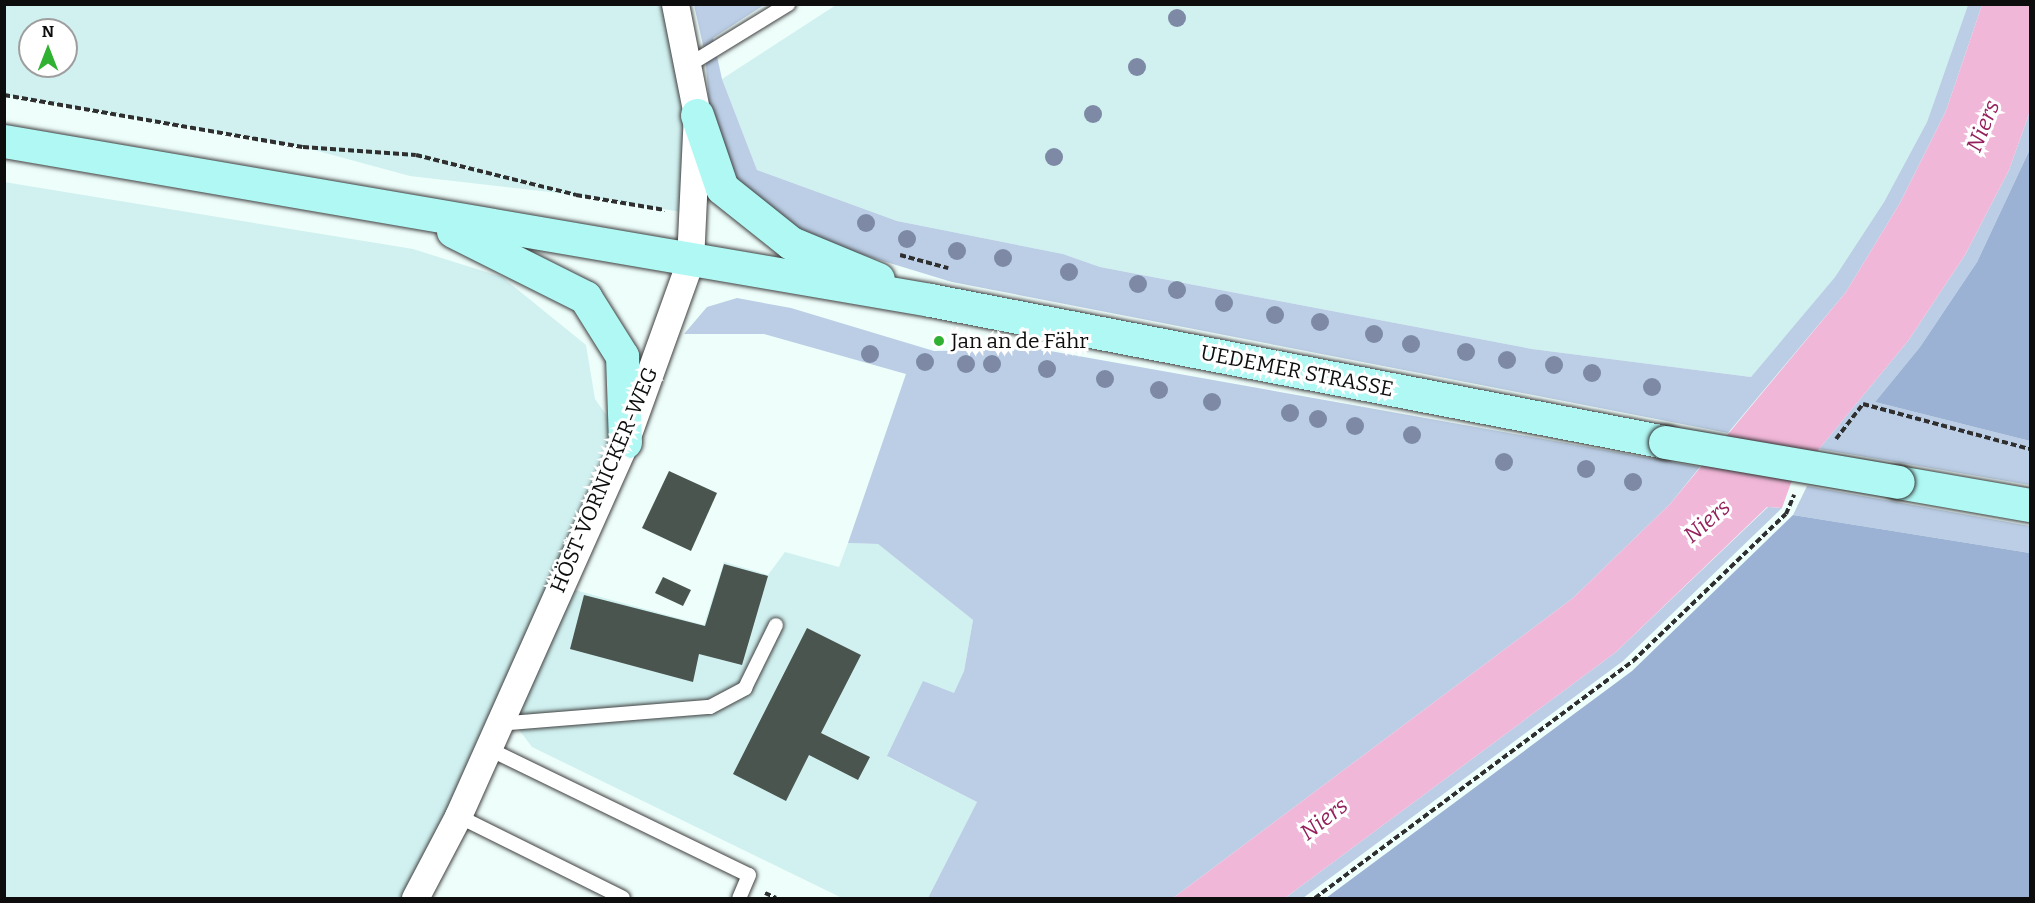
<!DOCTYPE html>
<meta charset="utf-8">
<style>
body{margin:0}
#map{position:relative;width:2035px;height:903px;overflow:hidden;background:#eefefb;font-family:Bitter,serif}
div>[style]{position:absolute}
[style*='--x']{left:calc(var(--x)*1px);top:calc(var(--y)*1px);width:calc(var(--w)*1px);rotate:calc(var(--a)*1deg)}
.farmland>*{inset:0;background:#d0f1f0}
.green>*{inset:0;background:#bbcee5}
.forest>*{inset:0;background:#9bb2d4}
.water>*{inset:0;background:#f1b7d8}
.building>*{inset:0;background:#4a554f}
.path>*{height:4px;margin-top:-2px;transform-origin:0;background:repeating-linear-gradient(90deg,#2f2f2f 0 6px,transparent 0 9px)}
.roads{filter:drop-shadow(0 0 2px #404040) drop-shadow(0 0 2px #404040)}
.lane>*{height:14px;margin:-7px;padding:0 7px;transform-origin:7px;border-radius:7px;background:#fff}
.street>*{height:27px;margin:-13.5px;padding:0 13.5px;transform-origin:13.5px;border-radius:13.5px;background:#fff}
.secondary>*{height:33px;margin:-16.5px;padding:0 16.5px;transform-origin:16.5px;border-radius:16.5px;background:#aff8f4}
.bridges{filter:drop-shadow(0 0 2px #2f2f2f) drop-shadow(0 0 2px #2f2f2f)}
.secondary-bridge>*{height:33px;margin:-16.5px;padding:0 16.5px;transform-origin:16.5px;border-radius:16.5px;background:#aff8f4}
.trees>*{width:18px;height:18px;margin:-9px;border-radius:50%;background:#7e8aa5}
.dots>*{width:16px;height:16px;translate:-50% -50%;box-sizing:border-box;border:3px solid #fff;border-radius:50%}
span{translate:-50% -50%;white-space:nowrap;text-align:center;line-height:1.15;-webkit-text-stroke:6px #fff;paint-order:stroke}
.poi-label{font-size:21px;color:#0d0d0d}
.left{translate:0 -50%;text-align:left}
.street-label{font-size:21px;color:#0d0d0d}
.water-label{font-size:22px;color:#94215b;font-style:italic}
.frame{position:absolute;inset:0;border:6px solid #0d0d0d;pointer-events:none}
.north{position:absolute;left:18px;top:18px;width:60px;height:60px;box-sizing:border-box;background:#fff;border:2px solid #9e9e9e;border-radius:50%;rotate:0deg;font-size:16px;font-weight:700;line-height:24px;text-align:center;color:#0d0d0d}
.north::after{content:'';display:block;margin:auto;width:21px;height:27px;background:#31b132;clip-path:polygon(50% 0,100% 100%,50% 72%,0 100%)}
</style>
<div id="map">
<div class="farmland">
<div style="clip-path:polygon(evenodd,4px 5px,675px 5px,694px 214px,576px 195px,410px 176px,303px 147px,5px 95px,4px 5px,30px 30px,66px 30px,66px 66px,30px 66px,30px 30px)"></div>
<div style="clip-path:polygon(836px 5px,1968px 5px,1927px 122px,1884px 202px,1835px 277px,1751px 377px,1532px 349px,1100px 267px,1063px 254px,897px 221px,757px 170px,722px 79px)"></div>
<div style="clip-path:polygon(4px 182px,413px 249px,502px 277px,586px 345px,595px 399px,625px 442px,560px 586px,704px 625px,724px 562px,768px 575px,785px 552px,839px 567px,848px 543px,878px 544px,973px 620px,964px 671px,954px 694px,888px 757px,977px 802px,928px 898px,842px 898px,532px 747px,504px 710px,415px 898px,5px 898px)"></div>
</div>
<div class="green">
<div style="clip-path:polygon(694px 5px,764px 5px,713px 38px,722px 79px,757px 170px,897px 221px,1063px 254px,1100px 267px,1532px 349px,1751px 377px,1835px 277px,1884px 202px,1927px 122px,1968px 5px,1982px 5px,1946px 111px,1900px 203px,1846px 292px,1728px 433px,952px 282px,804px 237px,749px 205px,712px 140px,705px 54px)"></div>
<div style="clip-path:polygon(2030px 111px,2030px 149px,1977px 262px,1920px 347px,1875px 402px,2030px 441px,2030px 485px,1819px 449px,1908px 341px,1965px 255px,2009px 170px)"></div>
<div style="clip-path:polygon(737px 298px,791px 308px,934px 351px,1039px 349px,1700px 467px,1670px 504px,1573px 598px,1173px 898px,928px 898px,977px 802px,887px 756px,923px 681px,954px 693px,964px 671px,973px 620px,878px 544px,848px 543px,906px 374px,764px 334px,684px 334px,707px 307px)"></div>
<div style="clip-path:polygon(1807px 486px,2030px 526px,2030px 553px,1793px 515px)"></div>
<div style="clip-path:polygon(1768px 507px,1782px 508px,1623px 661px,1303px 898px,1285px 898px,1616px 652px)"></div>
</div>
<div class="forest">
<div style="clip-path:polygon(2030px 149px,2030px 441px,1875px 402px,1920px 347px,1977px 262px)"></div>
<div style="clip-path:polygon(1793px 515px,2030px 553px,2030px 898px,1326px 898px,1632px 671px)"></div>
</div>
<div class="water">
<div style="clip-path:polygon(1982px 5px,2030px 5px,2030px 111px,2009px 170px,1965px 255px,1908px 341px,1791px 483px,1782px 508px,1767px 507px,1616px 652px,1285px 898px,1173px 898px,1573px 598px,1670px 504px,1846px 292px,1900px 203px,1946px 111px)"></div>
</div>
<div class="building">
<div style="clip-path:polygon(669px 471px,717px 493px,691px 551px,642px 528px)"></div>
<div style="clip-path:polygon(724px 564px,768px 576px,742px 665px,699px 654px,693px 682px,570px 649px,584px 595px,705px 626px)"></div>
<div style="clip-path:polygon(663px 577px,691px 590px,683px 606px,655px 593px)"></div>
<div style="clip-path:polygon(807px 628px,861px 655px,821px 733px,870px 757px,858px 780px,809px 755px,786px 801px,733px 774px)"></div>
</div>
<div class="path">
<div style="--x:4;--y:95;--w:303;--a:9.9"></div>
<div style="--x:303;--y:147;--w:113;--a:4"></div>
<div style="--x:416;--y:155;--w:165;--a:14"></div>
<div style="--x:576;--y:195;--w:90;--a:9.6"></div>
<div style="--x:900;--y:255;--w:50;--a:15.2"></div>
<div style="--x:1836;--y:439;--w:44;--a:-52.4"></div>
<div style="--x:1863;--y:404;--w:173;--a:15.1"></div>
<div style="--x:765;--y:893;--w:12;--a:24"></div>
<div style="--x:1315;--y:898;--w:397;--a:-36.7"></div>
<div style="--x:1633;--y:661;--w:212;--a:-43.9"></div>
<div style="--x:1786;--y:514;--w:21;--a:-67"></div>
</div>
<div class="roads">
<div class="lane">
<div style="--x:687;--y:66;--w:119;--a:-31.5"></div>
<div style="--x:497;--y:724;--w:214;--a:-4.6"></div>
<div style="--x:710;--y:707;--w:40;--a:-28"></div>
<div style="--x:745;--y:688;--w:70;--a:-63.8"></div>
<div style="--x:487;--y:748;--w:291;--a:25.9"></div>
<div style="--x:749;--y:875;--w:25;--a:113"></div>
<div style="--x:458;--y:816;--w:184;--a:26.4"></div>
</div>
<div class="street">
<div style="--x:415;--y:898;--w:93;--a:-62.3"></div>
<div style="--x:458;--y:816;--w:410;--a:-65.9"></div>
<div style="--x:625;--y:442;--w:192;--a:-70.2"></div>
<div style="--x:690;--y:261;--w:146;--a:-87.3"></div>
<div style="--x:697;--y:115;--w:113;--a:-101.2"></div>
</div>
<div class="secondary">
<div style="--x:697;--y:115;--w:77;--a:71.1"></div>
<div style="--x:722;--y:188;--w:88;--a:38.6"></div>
<div style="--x:791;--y:243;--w:94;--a:22.5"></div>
<div style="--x:4;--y:141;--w:940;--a:9.74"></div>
<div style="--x:930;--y:300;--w:749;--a:10.93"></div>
<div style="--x:453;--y:231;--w:148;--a:26.6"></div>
<div style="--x:585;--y:297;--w:70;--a:57.9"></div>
<div style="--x:622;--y:356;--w:86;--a:88"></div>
<div style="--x:1898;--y:482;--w:134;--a:9.9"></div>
</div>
</div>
<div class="bridges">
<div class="secondary-bridge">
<div style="--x:1665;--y:442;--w:236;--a:9.7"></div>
</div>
</div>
<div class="trees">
<div style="left:1177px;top:18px"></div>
<div style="left:1137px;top:67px"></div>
<div style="left:1093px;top:114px"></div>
<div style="left:1054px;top:157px"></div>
<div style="left:866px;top:223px"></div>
<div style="left:907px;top:239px"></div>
<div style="left:957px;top:251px"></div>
<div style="left:1003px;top:258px"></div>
<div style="left:1069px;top:272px"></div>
<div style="left:1138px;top:284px"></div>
<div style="left:1177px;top:290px"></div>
<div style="left:1224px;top:303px"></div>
<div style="left:1275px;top:315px"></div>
<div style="left:1320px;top:322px"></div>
<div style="left:1374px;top:334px"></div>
<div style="left:1411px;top:344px"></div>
<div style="left:1466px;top:352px"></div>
<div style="left:870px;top:354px"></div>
<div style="left:1507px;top:360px"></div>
<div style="left:925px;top:362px"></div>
<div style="left:966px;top:364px"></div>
<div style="left:992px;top:364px"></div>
<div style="left:1554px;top:365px"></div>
<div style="left:1047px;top:369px"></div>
<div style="left:1592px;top:373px"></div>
<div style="left:1105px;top:379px"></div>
<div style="left:1652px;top:387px"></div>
<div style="left:1159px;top:390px"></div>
<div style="left:1212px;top:402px"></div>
<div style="left:1290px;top:413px"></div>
<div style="left:1318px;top:419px"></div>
<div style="left:1355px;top:426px"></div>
<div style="left:1412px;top:435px"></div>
<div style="left:1504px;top:462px"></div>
<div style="left:1586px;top:469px"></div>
<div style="left:1633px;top:482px"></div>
</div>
<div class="dots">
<div style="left:939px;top:341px;background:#31b132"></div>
</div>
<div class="poi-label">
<span class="left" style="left:951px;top:341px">Jan an de Fähr</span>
</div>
<div class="street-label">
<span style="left:1297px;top:371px;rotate:11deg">UEDEMER STRASSE</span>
<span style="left:604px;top:480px;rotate:-67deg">HÖST-VORNICKER-WEG</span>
</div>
<div class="water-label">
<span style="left:1983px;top:126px;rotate:-68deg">Niers</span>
<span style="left:1707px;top:521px;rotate:-41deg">Niers</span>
<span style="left:1324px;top:819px;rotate:-38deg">Niers</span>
</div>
<div class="frame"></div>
<div class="north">N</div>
</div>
